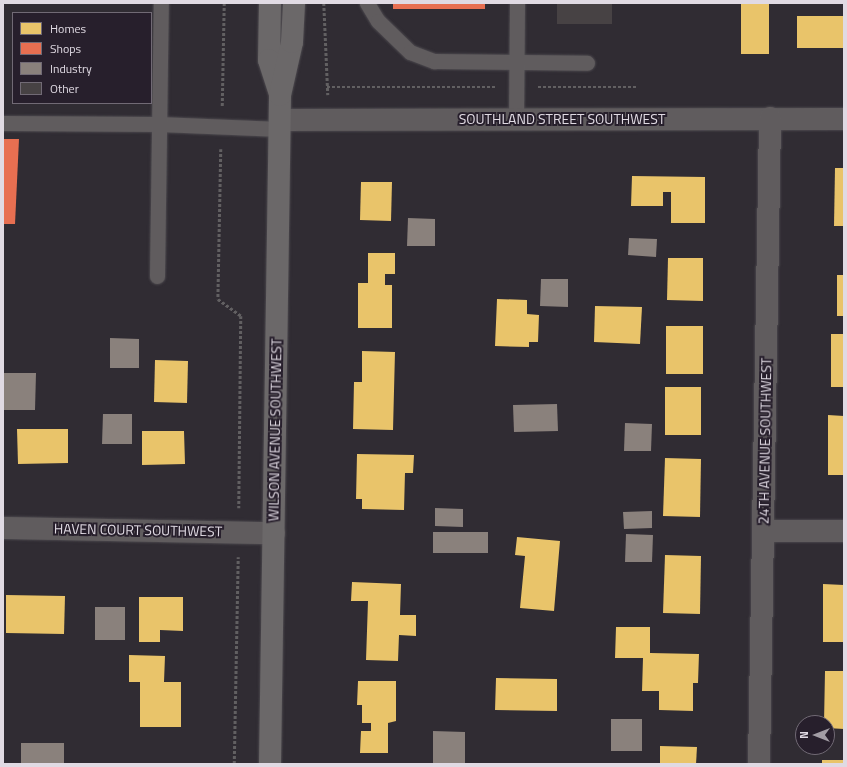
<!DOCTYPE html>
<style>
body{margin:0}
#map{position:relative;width:847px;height:767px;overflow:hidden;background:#302c33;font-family:"Titillium Web",sans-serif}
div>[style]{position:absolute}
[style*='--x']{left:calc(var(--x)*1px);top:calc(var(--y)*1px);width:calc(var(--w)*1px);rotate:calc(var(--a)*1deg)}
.homes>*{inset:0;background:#e9c46a}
.shops>*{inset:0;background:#e76f51}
.industry>*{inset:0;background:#8a817c}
.building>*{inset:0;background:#474244}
.path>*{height:2.5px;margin-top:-1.25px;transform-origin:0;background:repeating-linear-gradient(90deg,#626062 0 3px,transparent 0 5px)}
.roads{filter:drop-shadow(0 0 1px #4c494e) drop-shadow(0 0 1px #4c494e)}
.service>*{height:15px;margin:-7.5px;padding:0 7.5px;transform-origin:7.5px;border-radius:7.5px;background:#605c5e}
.minor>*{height:22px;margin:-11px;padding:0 11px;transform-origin:11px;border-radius:11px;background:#605c5e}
.secondary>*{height:22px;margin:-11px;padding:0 11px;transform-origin:11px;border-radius:11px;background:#6b6869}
span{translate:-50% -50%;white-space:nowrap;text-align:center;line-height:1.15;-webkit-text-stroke:4px #271f2c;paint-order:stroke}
.street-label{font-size:14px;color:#e0dae3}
.frame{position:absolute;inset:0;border:4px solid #e0dae3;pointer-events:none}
.legend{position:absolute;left:12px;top:12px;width:140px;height:92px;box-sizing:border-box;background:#271f2c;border:1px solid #716a75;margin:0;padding:5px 7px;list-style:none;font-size:12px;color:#e0dae3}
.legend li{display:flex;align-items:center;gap:8px;height:20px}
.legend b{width:20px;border:1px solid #716a75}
.north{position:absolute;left:795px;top:715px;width:40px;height:40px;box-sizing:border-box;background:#271f2c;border:1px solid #716a75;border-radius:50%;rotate:270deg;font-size:11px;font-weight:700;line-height:16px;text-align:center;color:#e0dae3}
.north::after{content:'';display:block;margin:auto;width:14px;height:18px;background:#a29da5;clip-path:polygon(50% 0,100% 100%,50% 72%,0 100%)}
</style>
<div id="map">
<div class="homes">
<div style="clip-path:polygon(741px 3px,769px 3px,769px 54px,741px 54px)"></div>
<div style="clip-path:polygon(797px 16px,843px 16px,843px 48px,797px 48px)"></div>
<div style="clip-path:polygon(835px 168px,844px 168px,844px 226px,834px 226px)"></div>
<div style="clip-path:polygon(632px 176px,705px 177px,705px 223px,671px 223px,671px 192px,663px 192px,663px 206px,631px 206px)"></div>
<div style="clip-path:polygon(361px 182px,392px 182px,391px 221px,360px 220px)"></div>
<div style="clip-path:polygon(368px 253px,395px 253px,395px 274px,385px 274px,385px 285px,392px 285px,392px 328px,358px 328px,358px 283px,368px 283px)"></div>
<div style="clip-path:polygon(668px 258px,703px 258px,703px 301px,667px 300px)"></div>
<div style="clip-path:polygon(837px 275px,844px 275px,844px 316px,837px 316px)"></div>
<div style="clip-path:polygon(497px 299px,527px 300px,527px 314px,539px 315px,538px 342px,529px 342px,529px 347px,495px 346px)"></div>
<div style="clip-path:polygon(595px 306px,642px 307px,640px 344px,594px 342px)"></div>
<div style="clip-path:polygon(666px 326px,703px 326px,703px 374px,666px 374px)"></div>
<div style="clip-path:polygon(831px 334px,844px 334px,844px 387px,831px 387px)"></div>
<div style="clip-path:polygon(362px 351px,395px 352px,393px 430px,353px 429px,354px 382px,362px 382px)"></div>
<div style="clip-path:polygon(155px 360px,188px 361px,187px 403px,154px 402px)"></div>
<div style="clip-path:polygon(665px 387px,701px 387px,701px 435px,665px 435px)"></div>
<div style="clip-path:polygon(828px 415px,844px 416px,844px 475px,828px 475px)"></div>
<div style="clip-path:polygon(17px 429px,68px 429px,68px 463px,18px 464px)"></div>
<div style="clip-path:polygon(142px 431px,184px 431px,185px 464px,142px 465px)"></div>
<div style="clip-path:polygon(357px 454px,414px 455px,413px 473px,405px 473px,404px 510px,362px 509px,362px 499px,356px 499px)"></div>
<div style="clip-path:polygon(665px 458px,701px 459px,700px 517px,663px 516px)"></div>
<div style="clip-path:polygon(517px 537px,560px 541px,554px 611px,520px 608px,525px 556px,515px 555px)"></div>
<div style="clip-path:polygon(665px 555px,701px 556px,700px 614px,663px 613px)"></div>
<div style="clip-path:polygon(352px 582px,401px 584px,400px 615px,416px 615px,416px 636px,399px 635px,398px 661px,366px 660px,368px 601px,351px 601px)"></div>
<div style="clip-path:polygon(823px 584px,844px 585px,844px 642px,823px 642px)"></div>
<div style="clip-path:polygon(6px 595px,65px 596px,64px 634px,6px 633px)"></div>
<div style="clip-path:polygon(139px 597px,183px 597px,183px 631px,160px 630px,160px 642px,139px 642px)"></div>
<div style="clip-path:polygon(616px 627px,650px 627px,650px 653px,699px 654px,698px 683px,693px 683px,693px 711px,659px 710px,659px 691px,642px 691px,643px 658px,615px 658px)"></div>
<div style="clip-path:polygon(129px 655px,165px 656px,164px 682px,181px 682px,181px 727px,140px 727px,140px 682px,129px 682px)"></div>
<div style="clip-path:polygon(825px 671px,844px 671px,844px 729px,827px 728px,827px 723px,824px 723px)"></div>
<div style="clip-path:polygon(496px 678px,557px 679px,557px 711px,495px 710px)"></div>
<div style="clip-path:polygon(358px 681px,396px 681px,396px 721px,388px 723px,388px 753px,360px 753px,361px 731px,371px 731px,371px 723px,362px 723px,362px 705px,357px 705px)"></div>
<div style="clip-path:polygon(660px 746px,697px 747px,696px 764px,660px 764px)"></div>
<div style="clip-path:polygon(822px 760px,844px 760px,844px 764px,822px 764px)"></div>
</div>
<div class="shops">
<div style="clip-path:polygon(393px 3px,485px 3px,485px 9px,393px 9px)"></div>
<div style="clip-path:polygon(3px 139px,19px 139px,15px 224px,3px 224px)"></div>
</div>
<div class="industry">
<div style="clip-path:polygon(408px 218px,435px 219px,435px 246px,407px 246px)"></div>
<div style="clip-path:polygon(629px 238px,657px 239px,656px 257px,628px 255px)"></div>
<div style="clip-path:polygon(541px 279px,568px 279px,568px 307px,540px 306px)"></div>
<div style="clip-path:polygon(110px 338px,139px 339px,139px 368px,110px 368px)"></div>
<div style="clip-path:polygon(3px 373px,36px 373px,35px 410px,3px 410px)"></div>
<div style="clip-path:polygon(557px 404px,558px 431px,514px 432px,513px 405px)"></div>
<div style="clip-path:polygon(103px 414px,132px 414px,132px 444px,102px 444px)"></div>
<div style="clip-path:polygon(625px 423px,652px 424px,651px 451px,624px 451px)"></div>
<div style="clip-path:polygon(435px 508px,463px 509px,463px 527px,435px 526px)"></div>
<div style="clip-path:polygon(652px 511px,652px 528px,624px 529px,623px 512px)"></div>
<div style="clip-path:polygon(433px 532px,488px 532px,488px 553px,433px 553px)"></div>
<div style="clip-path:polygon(626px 534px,653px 535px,652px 562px,625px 562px)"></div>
<div style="clip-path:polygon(95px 607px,125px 607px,125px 640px,95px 640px)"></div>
<div style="clip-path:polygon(611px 719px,642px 719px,642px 751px,611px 751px)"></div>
<div style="clip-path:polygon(433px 731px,465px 732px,465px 764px,433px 764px)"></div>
<div style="clip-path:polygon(21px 743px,64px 743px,64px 764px,21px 764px)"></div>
</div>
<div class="building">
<div style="clip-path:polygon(557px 3px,612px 3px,612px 24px,557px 24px)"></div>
</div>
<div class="path">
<div style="--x:324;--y:3;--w:92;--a:87.5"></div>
<div style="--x:327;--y:87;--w:168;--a:0"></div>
<div style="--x:538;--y:87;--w:100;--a:0"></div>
<div style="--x:222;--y:106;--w:103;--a:-88.9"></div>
<div style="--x:221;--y:149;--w:150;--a:91.1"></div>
<div style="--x:218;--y:299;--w:29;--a:36"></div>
<div style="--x:241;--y:316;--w:192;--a:90.6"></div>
<div style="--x:234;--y:764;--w:207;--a:-88.9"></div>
</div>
<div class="roads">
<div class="service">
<div style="--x:367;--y:3;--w:21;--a:59"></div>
<div style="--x:378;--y:21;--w:45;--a:44.1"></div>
<div style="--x:410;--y:52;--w:26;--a:21"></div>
<div style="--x:434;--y:61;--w:153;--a:0.7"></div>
<div style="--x:516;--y:119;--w:116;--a:-89.5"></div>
<div style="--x:3;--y:123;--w:156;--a:0.4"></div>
<div style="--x:159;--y:124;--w:121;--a:2.4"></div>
<div style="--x:157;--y:276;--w:273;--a:-89.2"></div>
</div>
<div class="minor">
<div style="--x:280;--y:120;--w:564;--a:-0.1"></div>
<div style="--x:3;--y:528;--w:271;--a:1.1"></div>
<div style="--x:763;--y:531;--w:81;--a:0"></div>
<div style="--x:759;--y:764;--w:646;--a:-89.02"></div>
</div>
<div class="secondary">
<div style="--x:270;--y:3;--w:57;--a:91"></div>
<div style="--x:269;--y:60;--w:36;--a:72"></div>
<div style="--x:270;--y:764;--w:669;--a:-89.14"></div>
<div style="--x:280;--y:95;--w:54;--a:-77.2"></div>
<div style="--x:292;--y:42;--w:39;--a:-87"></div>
</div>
</div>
<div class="street-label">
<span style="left:562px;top:119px">SOUTHLAND STREET SOUTHWEST</span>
<span style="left:275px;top:430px;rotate:-89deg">WILSON AVENUE SOUTHWEST</span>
<span style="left:765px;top:441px;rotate:-89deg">24TH AVENUE SOUTHWEST</span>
<span style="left:138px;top:530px;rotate:1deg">HAVEN COURT SOUTHWEST</span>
</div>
<div class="frame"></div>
<ul class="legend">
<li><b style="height:11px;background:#e9c46a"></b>Homes</li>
<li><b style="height:11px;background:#e76f51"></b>Shops</li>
<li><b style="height:11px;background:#8a817c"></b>Industry</li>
<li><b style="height:11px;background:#474244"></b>Other</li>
</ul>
<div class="north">N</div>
</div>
